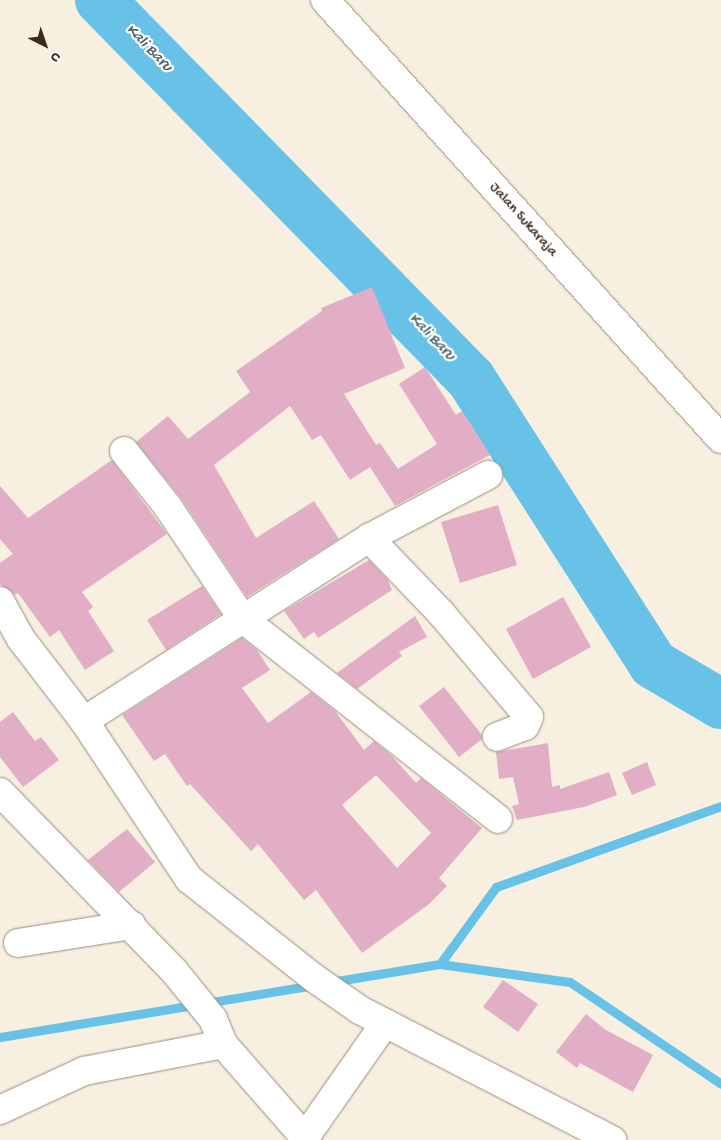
<!DOCTYPE html>
<style>
body{margin:0}
#map{position:relative;width:721px;height:1140px;overflow:hidden;background:#f7efe0;font-family:"Gochi Hand",sans-serif}
div>[style]{position:absolute}
[style*='--x']{left:calc(var(--x)*1px);top:calc(var(--y)*1px);width:calc(var(--w)*1px);rotate:calc(var(--a)*1deg)}
.stream>*{height:9px;margin:-4.5px;padding:0 4.5px;transform-origin:4.5px;border-radius:4.5px;background:#68c1e6}
.river>*{height:50px;margin:-25px;padding:0 25px;transform-origin:25px;border-radius:25px;background:#68c1e6}
.building>*{inset:0;background:#e2aec6}
.roads{filter:drop-shadow(0 0 1px #998c7f) drop-shadow(0 0 1px #998c7f)}
.street>*{height:28px;margin:-14px;padding:0 14px;transform-origin:14px;border-radius:14px;background:#fff}
span{translate:-50% -50%;white-space:nowrap;text-align:center;line-height:1.15;-webkit-text-stroke:4.5px #fff;paint-order:stroke}
.street-label{font-size:15px;color:#3b2a1e}
.water-label{font-size:16px;color:#4b5f64;font-style:italic}
.north{position:absolute;left:20px;top:20px;width:50px;height:50px;-webkit-text-stroke:4px #fff;paint-order:stroke;rotate:139deg;font-size:14px;font-weight:700;line-height:20px;text-align:center;color:#3b2a1e}
.north::after{content:'';display:block;margin:auto;width:18px;height:22px;background:#3b2a1e;clip-path:polygon(50% 0,100% 100%,50% 72%,0 100%)}
</style>
<div id="map">
<div class="stream">
<div style="--x:440;--y:964;--w:131;--a:7.9"></div>
<div style="--x:570;--y:982;--w:182;--a:34"></div>
<div style="--x:331;--y:982;--w:110;--a:-9.4"></div>
<div style="--x:440;--y:964;--w:95;--a:-54"></div>
<div style="--x:496;--y:887;--w:239;--a:-19.8"></div>
<div style="--x:0;--y:1037;--w:317;--a:-9.4"></div>
</div>
<div class="river">
<div style="--x:100;--y:0;--w:530;--a:45.61"></div>
<div style="--x:471;--y:379;--w:338;--a:57.4"></div>
<div style="--x:653;--y:664;--w:79;--a:30.5"></div>
</div>
<div class="building">
<div style="clip-path:polygon(372px 287px,405px 368px,344px 394px,376px 445px,380px 443px,398px 469px,437px 444px,399px 384px,425px 367px,456px 415px,462px 411px,490px 455px,395px 506px,370px 467px,350px 480px,321px 435px,312px 440px,290px 406px,214px 465px,256px 538px,314px 501px,339px 539px,247px 597px,181px 498px,136px 442px,168px 416px,188px 439px,250px 392px,236px 371px,322px 311px,321px 308px)"></div>
<div style="clip-path:polygon(112px 460px,167px 534px,82px 592px,93px 607px,88px 611px,114px 651px,85px 670px,59px 630px,50px 637px,18px 593px,15px 595px,0 584px,0 563px,13px 554px,0 539px,0 486px,28px 518px)"></div>
<div style="clip-path:polygon(498px 505px,517px 565px,460px 583px,441px 522px)"></div>
<div style="clip-path:polygon(369px 560px,388px 580px,392px 590px,318px 638px,314px 632px,304px 639px,284px 611px)"></div>
<div style="clip-path:polygon(202px 586px,221px 614px,166px 650px,147px 620px)"></div>
<div style="clip-path:polygon(563px 597px,591px 647px,533px 679px,506px 629px)"></div>
<div style="clip-path:polygon(415px 616px,427px 637px,399px 652px,402px 656px,357px 689px,337px 673px)"></div>
<div style="clip-path:polygon(evenodd,242px 638px,257px 650px,270px 670px,242px 688px,268px 723px,311px 692px,335px 711px,364px 750px,374px 741px,392px 756px,416px 783px,421px 778px,482px 828px,439px 878px,447px 886px,428px 905px,362px 953px,316px 890px,304px 900px,258px 844px,251px 851px,190px 784px,187px 786px,165px 754px,154px 761px,122px 715px,242px 638px,376px 775px,431px 833px,397px 868px,342px 805px,376px 775px)"></div>
<div style="clip-path:polygon(444px 687px,482px 735px,482px 739px,459px 757px,419px 706px)"></div>
<div style="clip-path:polygon(13px 712px,35px 741px,41px 737px,59px 760px,23px 787px,0 757px,0 722px)"></div>
<div style="clip-path:polygon(548px 743px,552px 787px,560px 785px,560px 789px,609px 772px,617px 795px,584px 807px,517px 820px,512px 806px,519px 804px,513px 777px,499px 779px,496px 752px)"></div>
<div style="clip-path:polygon(647px 762px,656px 785px,632px 795px,622px 773px)"></div>
<div style="clip-path:polygon(127px 829px,155px 862px,119px 892px,88px 860px)"></div>
<div style="clip-path:polygon(503px 980px,538px 1004px,518px 1032px,483px 1007px)"></div>
<div style="clip-path:polygon(586px 1014px,606px 1030px,653px 1055px,633px 1092px,580px 1063px,577px 1068px,556px 1052px)"></div>
</div>
<div class="roads">
<div class="street">
<div style="--x:325;--y:0;--w:591;--a:47.95"></div>
<div style="--x:124;--y:451;--w:71;--a:51.8"></div>
<div style="--x:168;--y:507;--w:135;--a:56.2"></div>
<div style="--x:243;--y:619;--w:324;--a:38.1"></div>
<div style="--x:369;--y:538;--w:104;--a:46.2"></div>
<div style="--x:441;--y:613;--w:136;--a:49.8"></div>
<div style="--x:529;--y:717;--w:10;--a:114"></div>
<div style="--x:525;--y:726;--w:30;--a:159"></div>
<div style="--x:0;--y:601;--w:43;--a:61.1"></div>
<div style="--x:21;--y:639;--w:103;--a:52.5"></div>
<div style="--x:84;--y:721;--w:190;--a:56.4"></div>
<div style="--x:189;--y:879;--w:159;--a:38.4"></div>
<div style="--x:314;--y:978;--w:56;--a:34.8"></div>
<div style="--x:360;--y:1010;--w:284;--a:27.3"></div>
<div style="--x:84;--y:721;--w:339;--a:-32.7"></div>
<div style="--x:369;--y:538;--w:135;--a:-27.9"></div>
<div style="--x:0;--y:792;--w:250;--a:45.8"></div>
<div style="--x:174;--y:971;--w:62;--a:50.9"></div>
<div style="--x:213;--y:1019;--w:27;--a:68"></div>
<div style="--x:223;--y:1044;--w:128;--a:48.8"></div>
<div style="--x:18;--y:943;--w:115;--a:-9"></div>
<div style="--x:0;--y:1110;--w:93;--a:-24.9"></div>
<div style="--x:84;--y:1071;--w:142;--a:-11"></div>
<div style="--x:306;--y:1136;--w:138;--a:-55"></div>
</div>
</div>
<div class="street-label">
<span style="left:523px;top:220px;rotate:48deg">Jalan Sukaraja</span>
</div>
<div class="water-label">
<span style="left:148px;top:49px;rotate:46deg">Kali Baru</span>
<span style="left:431px;top:338px;rotate:46deg">Kali Baru</span>
</div>
<div class="north">U</div>
</div>
